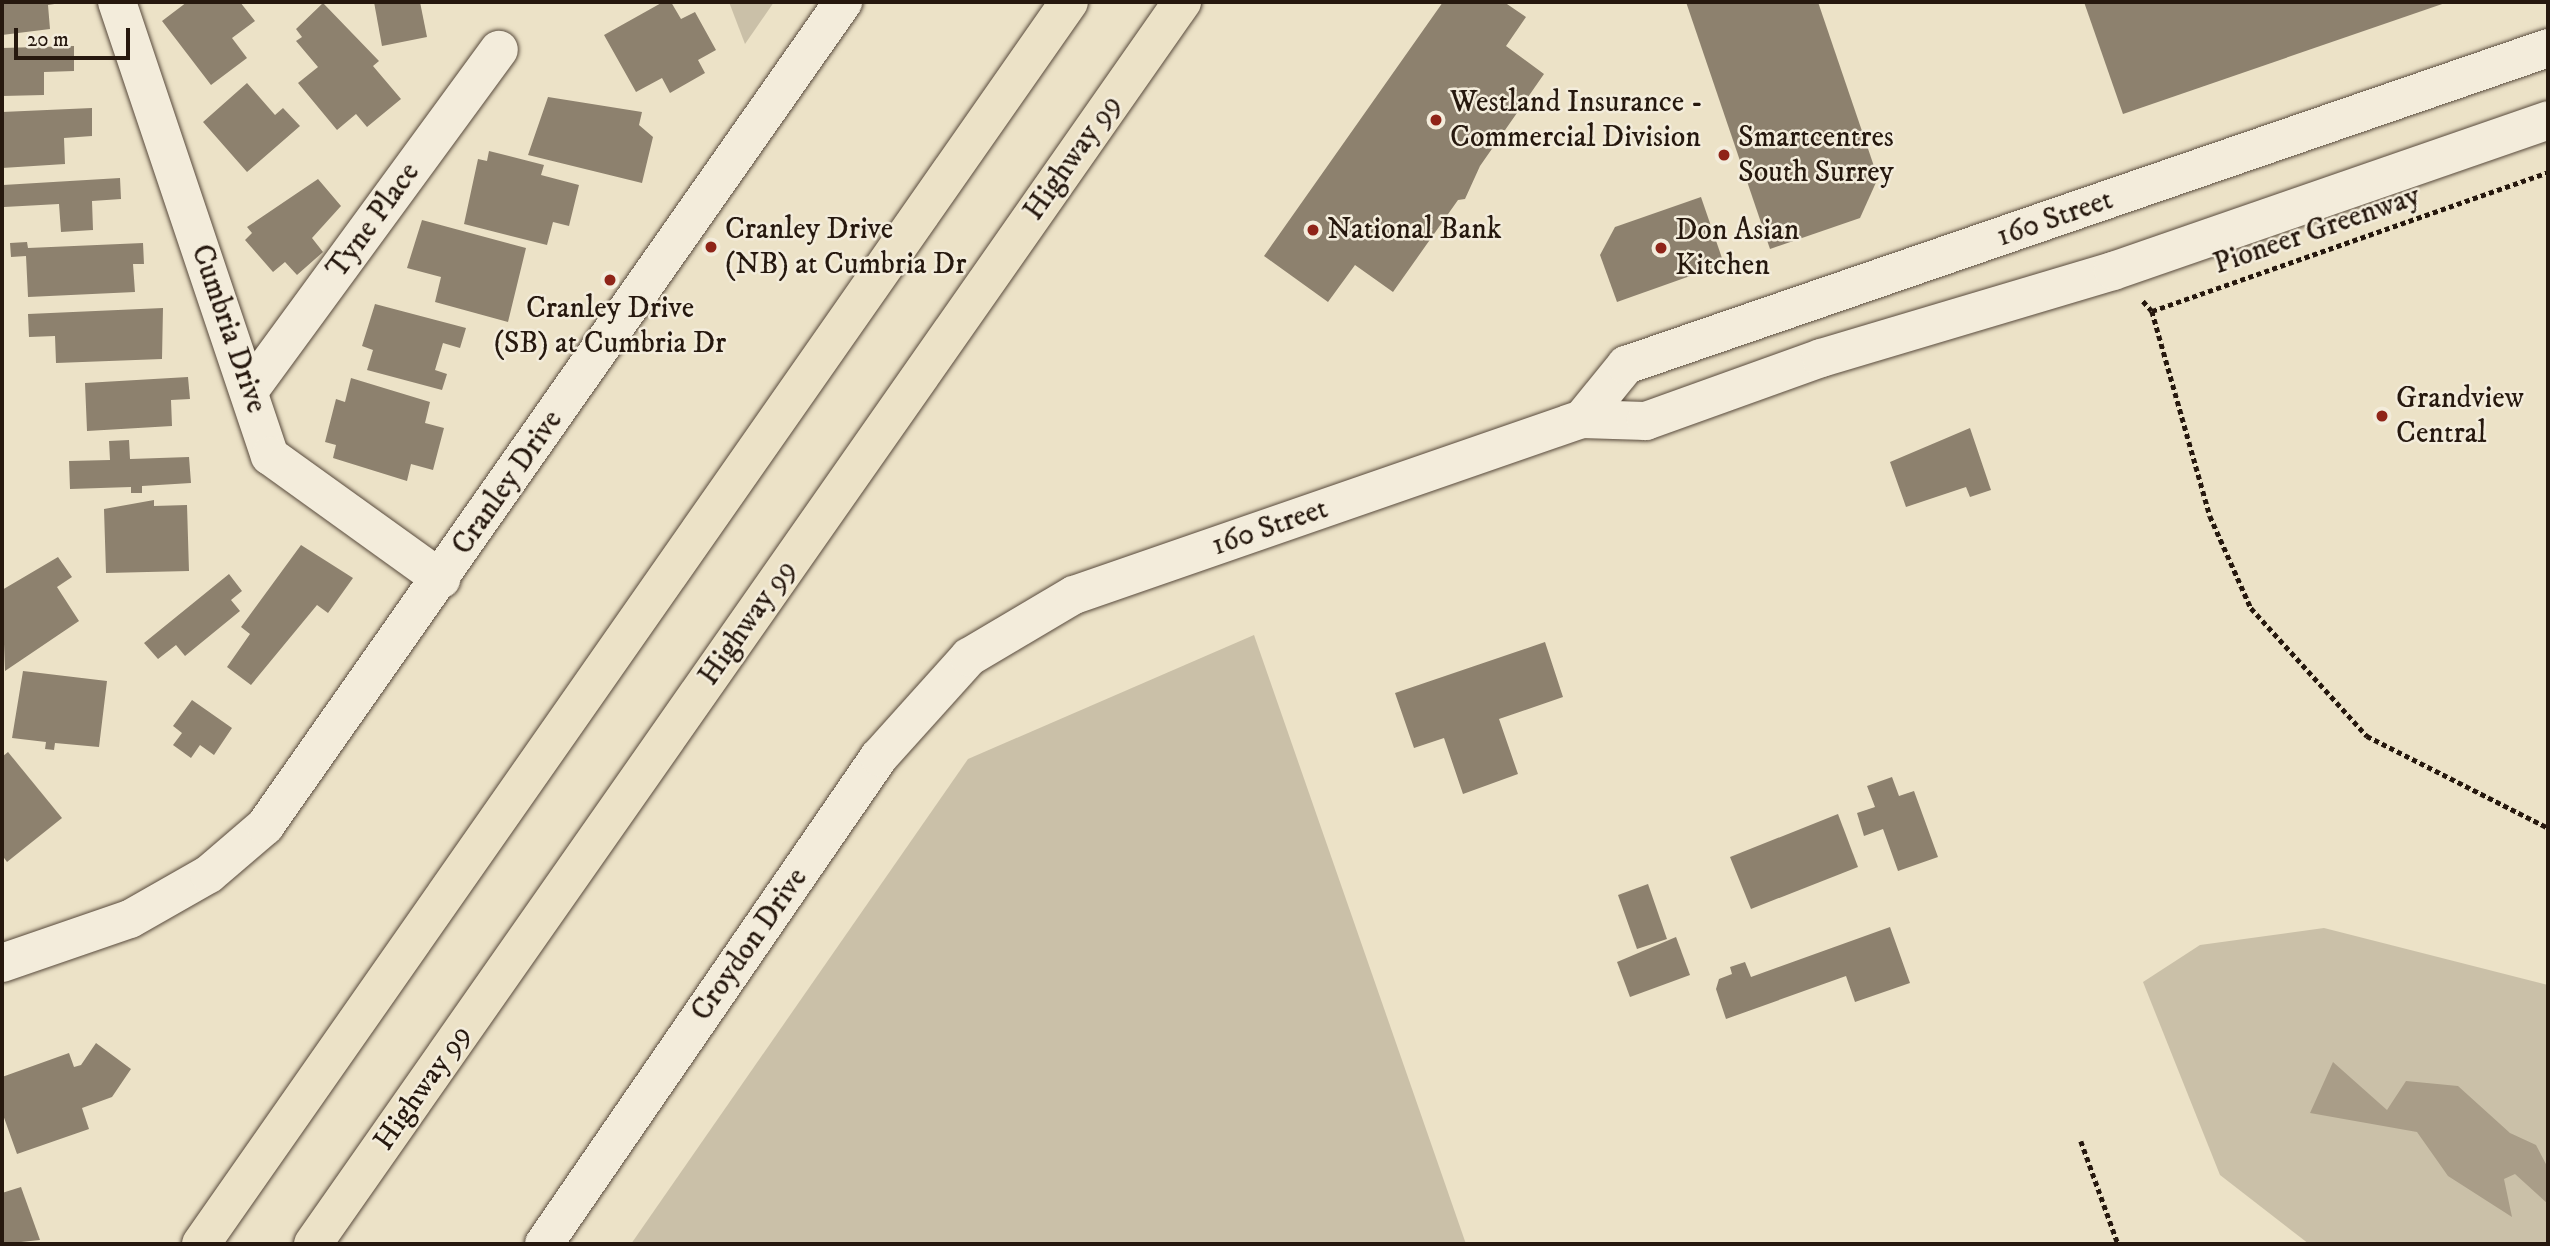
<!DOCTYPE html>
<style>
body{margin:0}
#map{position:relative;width:2550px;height:1246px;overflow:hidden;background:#ece2c7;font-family:"IM FELL DW Pica",serif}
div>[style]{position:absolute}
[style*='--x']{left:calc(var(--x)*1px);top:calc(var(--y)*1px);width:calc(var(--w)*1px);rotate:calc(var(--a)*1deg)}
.green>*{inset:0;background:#cac0a8}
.water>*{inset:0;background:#a99d88}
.building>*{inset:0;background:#8d816e}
.path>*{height:4.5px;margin-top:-2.25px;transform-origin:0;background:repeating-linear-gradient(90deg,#26180e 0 5px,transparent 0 8.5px)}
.roads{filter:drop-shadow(0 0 2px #584a3c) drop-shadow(0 0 2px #584a3c)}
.street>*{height:38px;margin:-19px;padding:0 19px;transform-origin:19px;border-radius:19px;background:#f3ecdb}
.secondary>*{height:38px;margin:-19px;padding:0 19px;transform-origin:19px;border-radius:19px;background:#f3ecdb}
.highway>*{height:38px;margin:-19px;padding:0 19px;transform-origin:19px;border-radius:19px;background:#ece2c7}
.dots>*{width:19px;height:19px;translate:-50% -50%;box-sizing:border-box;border:4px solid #f3ecdb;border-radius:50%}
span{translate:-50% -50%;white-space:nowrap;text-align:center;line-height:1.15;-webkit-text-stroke:5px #f3ecdb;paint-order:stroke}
.poi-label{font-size:30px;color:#26180e}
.left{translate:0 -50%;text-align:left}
.street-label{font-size:30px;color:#26180e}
.frame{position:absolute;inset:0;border:4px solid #26180e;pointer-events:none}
.scale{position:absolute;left:14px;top:28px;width:116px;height:32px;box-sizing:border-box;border:4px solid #26180e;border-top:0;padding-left:9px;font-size:21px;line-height:24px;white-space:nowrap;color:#26180e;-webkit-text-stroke:5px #f3ecdb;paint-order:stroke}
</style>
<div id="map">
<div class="green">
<div style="clip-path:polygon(729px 2px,774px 2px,745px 44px)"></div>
<div style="clip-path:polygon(1254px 635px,1466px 1244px,631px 1244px,968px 759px)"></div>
<div style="clip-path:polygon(2324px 928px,2548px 985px,2548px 1244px,2309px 1244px,2220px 1175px,2143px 982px,2200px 945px)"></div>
</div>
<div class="water">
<div style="clip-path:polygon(2333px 1062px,2387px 1110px,2406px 1081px,2458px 1086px,2510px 1133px,2536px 1145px,2548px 1168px,2548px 1204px,2515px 1174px,2504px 1179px,2512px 1217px,2448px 1176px,2417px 1132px,2310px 1113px)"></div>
</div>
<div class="building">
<div style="clip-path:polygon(2px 2px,61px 2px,61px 3px,48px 5px,50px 29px,2px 35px)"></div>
<div style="clip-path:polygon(187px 2px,240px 2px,255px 21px,232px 38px,247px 58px,211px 85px,162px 21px)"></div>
<div style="clip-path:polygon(374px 2px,420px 2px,427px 37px,382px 46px)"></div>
<div style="clip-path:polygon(663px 2px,671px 2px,681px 19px,695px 12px,716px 50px,698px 60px,705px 73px,670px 93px,662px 78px,636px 92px,604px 35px)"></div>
<div style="clip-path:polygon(1443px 2px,1504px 2px,1526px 17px,1506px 46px,1544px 74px,1480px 166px,1465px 199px,1458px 200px,1393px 292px,1355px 265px,1328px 302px,1264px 256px)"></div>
<div style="clip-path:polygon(1686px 2px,1818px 2px,1878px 178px,1860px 218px,1770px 249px)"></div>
<div style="clip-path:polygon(2084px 2px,2448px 2px,2123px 114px)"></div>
<div style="clip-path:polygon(323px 3px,379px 61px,373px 66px,401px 99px,367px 127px,356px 114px,337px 130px,298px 83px,318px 67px,296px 41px,302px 37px,296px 29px)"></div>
<div style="clip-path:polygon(74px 46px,74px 71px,44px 72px,44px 95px,2px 96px,2px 48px)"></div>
<div style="clip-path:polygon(247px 83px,275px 115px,283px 108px,300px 126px,247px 172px,203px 122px)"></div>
<div style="clip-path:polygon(548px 97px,642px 112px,639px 125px,653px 137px,642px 183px,528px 155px)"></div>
<div style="clip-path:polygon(92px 108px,92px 136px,64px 138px,65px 164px,2px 168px,2px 112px)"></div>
<div style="clip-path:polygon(489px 151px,544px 165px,541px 175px,579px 185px,569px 226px,553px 222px,547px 245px,464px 224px,478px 159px,487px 161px)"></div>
<div style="clip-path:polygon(120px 178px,121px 199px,92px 201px,93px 230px,61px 232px,59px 204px,4px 207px,3px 185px)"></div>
<div style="clip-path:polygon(318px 179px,341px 206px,312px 238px,323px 252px,297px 275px,285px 262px,273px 272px,245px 240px,252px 233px,247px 227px)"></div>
<div style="clip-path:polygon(1701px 197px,1724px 264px,1617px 302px,1600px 255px,1615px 227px)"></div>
<div style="clip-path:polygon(422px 220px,526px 248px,508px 322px,435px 302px,441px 277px,407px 268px)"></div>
<div style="clip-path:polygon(27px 242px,28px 248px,143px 243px,144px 264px,133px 264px,135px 292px,28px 297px,26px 256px,11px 257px,10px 243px)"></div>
<div style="clip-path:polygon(375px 304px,466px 328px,460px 348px,443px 343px,435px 370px,447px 374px,442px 390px,367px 370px,373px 350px,362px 346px)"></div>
<div style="clip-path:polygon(163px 308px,162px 359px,56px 363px,55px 336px,29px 337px,28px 314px)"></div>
<div style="clip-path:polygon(188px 377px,190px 399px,171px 400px,172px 426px,87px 431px,85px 383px)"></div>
<div style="clip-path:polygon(351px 378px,430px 402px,425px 423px,444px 428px,433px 470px,411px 464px,407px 481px,333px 458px,336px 445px,325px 442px,336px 399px,345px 402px)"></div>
<div style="clip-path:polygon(1970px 428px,1991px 490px,1970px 497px,1966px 487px,1906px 507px,1890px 462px)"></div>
<div style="clip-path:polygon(129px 440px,130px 459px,189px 457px,191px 483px,142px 486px,142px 493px,131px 493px,131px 487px,70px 489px,69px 461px,110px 460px,109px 441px)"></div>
<div style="clip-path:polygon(154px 500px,154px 506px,187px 505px,189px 571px,106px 573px,104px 509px)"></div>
<div style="clip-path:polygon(301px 545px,353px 578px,328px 613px,317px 605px,251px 685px,227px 667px,250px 634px,241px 627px)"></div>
<div style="clip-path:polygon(58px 557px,72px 577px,57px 587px,79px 621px,5px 671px,2px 590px)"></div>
<div style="clip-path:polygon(229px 574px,242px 591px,231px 600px,240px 611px,185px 656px,176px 645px,158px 659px,144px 643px)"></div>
<div style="clip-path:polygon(1545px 642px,1563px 697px,1499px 719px,1518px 774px,1463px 794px,1444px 738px,1414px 748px,1395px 693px)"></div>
<div style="clip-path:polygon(23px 671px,107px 681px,99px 747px,55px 743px,54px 750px,45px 749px,46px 742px,12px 738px)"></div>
<div style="clip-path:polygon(192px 700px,232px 728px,214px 755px,200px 745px,191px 758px,173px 745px,182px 733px,173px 726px)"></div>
<div style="clip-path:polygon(8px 752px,62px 818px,7px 862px,2px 855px,2px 757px)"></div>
<div style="clip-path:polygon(1892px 777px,1899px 796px,1914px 791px,1938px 857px,1898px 871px,1883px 829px,1864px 836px,1857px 813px,1875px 807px,1867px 786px)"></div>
<div style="clip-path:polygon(1838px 814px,1858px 867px,1751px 909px,1730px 857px)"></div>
<div style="clip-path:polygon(1648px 884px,1667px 939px,1637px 949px,1618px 895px)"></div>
<div style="clip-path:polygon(1890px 927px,1910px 983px,1855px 1002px,1846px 976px,1726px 1019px,1716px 989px,1719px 979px,1732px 974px,1730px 967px,1745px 962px,1751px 977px)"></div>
<div style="clip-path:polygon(1676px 937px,1690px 975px,1630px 997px,1617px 962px)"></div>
<div style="clip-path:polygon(96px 1043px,131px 1069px,112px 1097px,82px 1108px,89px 1129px,17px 1154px,2px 1112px,2px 1077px,69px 1053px,74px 1067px,81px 1065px)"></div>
<div style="clip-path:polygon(21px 1187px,40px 1240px,2px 1244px,2px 1193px)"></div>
</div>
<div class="path">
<div style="--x:2143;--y:301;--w:13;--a:48"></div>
<div style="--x:2152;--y:311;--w:420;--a:-19.3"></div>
<div style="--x:2152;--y:311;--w:213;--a:74.2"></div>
<div style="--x:2210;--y:516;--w:101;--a:66"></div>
<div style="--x:2251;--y:608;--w:173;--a:47.8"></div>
<div style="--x:2367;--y:736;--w:203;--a:26.9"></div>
<div style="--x:2081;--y:1141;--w:109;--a:70.2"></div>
</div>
<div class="roads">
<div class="street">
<div style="--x:117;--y:2;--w:479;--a:71.4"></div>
<div style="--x:270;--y:456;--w:211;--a:35.7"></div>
<div style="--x:249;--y:391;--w:423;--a:-53.8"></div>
</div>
<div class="secondary">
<div style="--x:1582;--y:419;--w:70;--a:-50.8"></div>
<div style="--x:1626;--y:365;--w:975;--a:-18.97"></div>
<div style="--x:2;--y:963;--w:135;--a:-19"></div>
<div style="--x:130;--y:919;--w:91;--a:-29.7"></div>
<div style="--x:209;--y:874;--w:74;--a:-40.6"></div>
<div style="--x:265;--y:826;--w:1007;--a:-54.95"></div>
<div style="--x:544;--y:1244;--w:591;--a:-55.48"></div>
<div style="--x:879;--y:757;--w:135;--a:-48"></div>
<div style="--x:969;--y:657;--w:122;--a:-30.6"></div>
<div style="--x:1074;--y:595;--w:538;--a:-19.11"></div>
<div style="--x:1582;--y:419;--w:64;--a:1.8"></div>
<div style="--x:1646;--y:421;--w:186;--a:-19.8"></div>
<div style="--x:1821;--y:358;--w:305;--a:-16.6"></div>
<div style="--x:2113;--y:271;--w:460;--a:-19.1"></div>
</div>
<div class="highway">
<div style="--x:201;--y:1244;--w:1515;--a:-55.05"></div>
<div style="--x:313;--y:1244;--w:1516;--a:-55.02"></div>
</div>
</div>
<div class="dots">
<div style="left:1436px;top:120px;background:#8f2418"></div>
<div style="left:1724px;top:155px;background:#8f2418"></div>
<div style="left:1313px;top:230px;background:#8f2418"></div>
<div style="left:711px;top:247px;background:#8f2418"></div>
<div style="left:1661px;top:248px;background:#8f2418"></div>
<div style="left:610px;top:280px;background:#8f2418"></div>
<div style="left:2382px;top:416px;background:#8f2418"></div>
</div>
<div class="poi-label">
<span class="left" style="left:1450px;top:120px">Westland Insurance -<br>Commercial Division</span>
<span class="left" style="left:1738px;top:155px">Smartcentres<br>South Surrey</span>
<span class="left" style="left:725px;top:247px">Cranley Drive<br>(NB) at Cumbria Dr</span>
<span class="left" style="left:1327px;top:230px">National Bank</span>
<span class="left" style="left:1675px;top:248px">Don Asian<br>Kitchen</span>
<span style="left:610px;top:326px">Cranley Drive<br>(SB) at Cumbria Dr</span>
<span class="left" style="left:2396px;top:416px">Grandview<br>Central</span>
</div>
<div class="street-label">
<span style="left:1073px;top:158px;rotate:-55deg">Highway 99</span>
<span style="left:2055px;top:219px;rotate:-19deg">160 Street</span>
<span style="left:374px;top:221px;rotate:-54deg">Tyne Place</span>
<span style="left:2317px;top:231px;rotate:-19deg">Pioneer Greenway</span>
<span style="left:228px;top:329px;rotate:71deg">Cumbria Drive</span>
<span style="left:508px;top:483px;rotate:-55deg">Cranley Drive</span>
<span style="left:1270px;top:528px;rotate:-19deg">160 Street</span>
<span style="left:748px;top:623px;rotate:-55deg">Highway 99</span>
<span style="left:750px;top:945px;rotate:-55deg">Croydon Drive</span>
<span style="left:423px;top:1088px;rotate:-55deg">Highway 99</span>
</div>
<div class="frame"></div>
<div class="scale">20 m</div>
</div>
